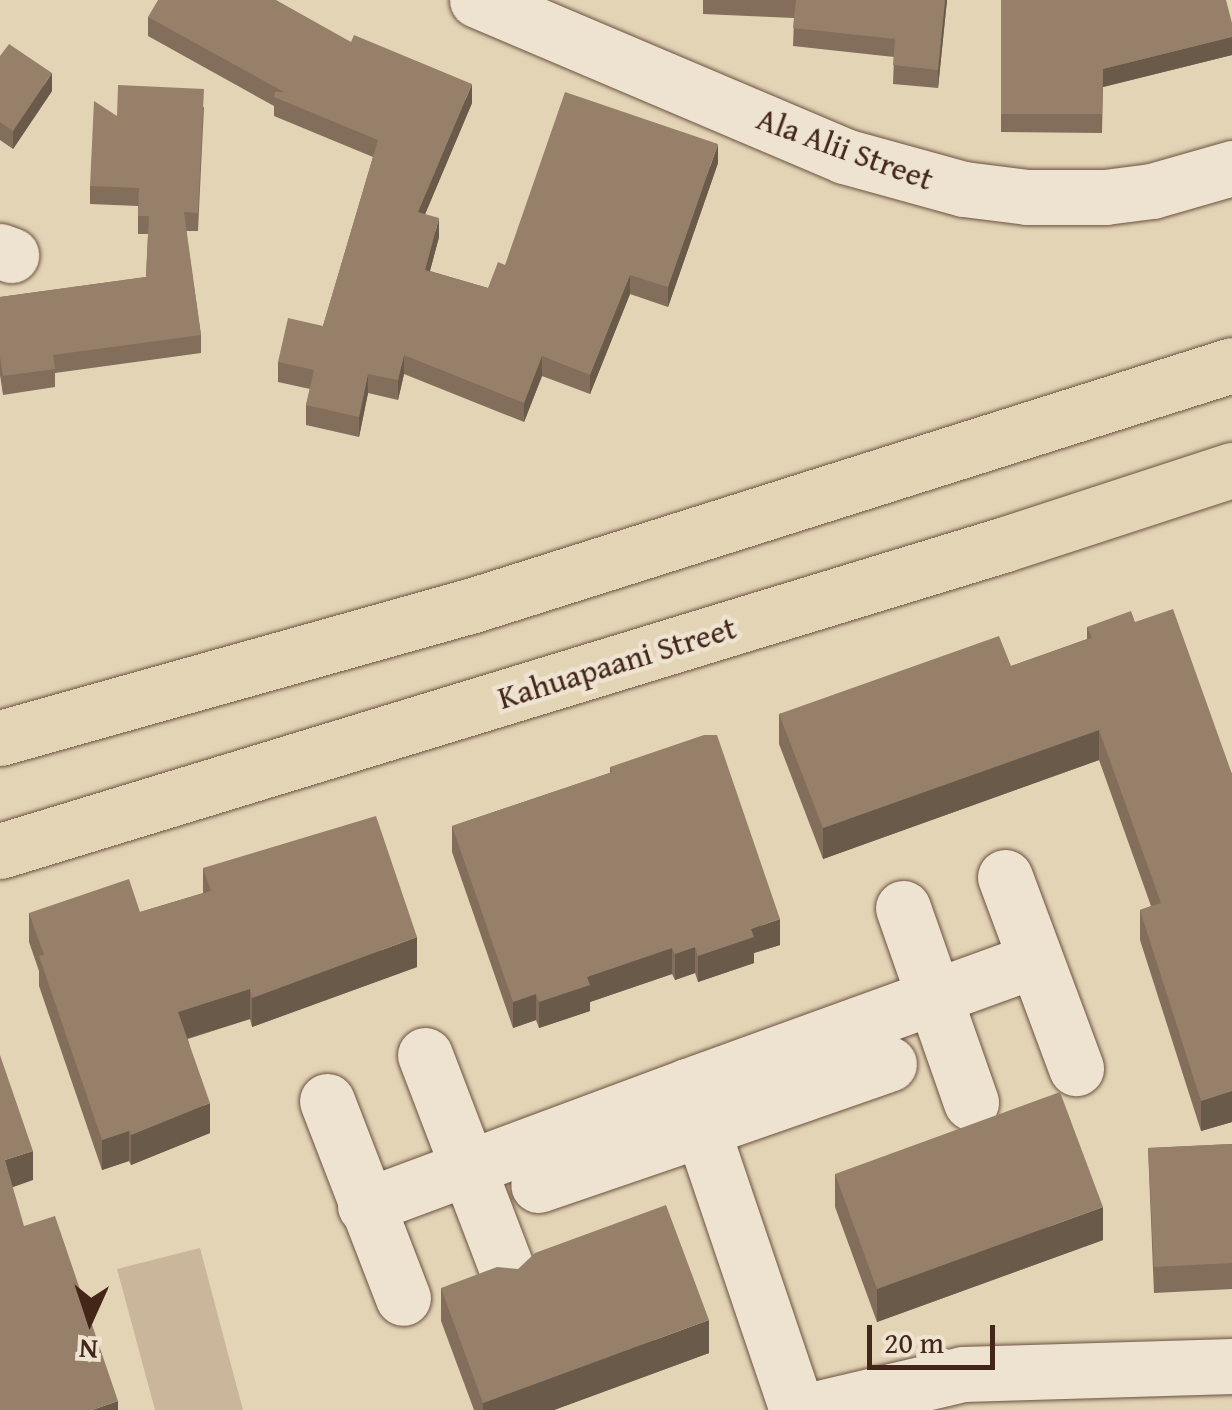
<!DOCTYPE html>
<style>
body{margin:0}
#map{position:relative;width:1232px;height:1410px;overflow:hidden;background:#e4d4b6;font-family:"Gentium Book Plus",serif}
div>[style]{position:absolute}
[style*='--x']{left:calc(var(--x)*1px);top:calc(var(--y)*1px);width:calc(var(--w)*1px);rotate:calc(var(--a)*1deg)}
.green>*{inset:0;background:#c9b69b}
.roads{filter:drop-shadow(0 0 2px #6b5240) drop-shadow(0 0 2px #6b5240)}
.minor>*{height:55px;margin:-27.5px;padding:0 27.5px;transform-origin:27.5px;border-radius:27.5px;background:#ede3d0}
.major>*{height:55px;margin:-27.5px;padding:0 27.5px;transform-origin:27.5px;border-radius:27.5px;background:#e4d4b6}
.wall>*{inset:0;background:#826e5b}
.shaded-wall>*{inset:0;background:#6a5a4a}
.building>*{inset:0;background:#97806a}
span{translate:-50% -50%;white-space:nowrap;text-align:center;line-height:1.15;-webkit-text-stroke:9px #ede3d0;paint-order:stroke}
.street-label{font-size:32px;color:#432618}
.north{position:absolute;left:40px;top:1270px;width:100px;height:100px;-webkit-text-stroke:8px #ede3d0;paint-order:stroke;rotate:183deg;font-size:28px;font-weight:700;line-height:40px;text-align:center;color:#432618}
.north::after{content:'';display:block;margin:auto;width:35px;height:45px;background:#432618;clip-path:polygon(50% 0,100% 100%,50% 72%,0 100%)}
.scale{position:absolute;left:867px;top:1325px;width:128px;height:45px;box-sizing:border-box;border:5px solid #432618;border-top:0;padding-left:12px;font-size:30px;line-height:35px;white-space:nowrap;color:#432618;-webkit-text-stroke:8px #ede3d0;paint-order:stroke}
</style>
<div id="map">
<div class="green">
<div style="clip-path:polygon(200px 1248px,243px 1410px,155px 1410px,117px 1269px)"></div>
</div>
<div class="roads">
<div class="minor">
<div style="--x:477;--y:0;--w:399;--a:23"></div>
<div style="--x:844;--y:156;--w:124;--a:15.4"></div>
<div style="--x:964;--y:189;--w:64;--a:7.2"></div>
<div style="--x:1027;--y:197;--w:78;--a:0"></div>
<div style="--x:1105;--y:197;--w:47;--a:-7.3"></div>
<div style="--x:1152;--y:191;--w:83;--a:-16"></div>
<div style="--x:0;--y:251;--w:12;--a:20"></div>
<div style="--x:1005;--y:877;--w:204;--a:69.6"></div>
<div style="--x:903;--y:908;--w:206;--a:70.7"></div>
<div style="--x:425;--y:1055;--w:232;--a:69.1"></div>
<div style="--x:687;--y:1086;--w:370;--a:-19.9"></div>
<div style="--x:327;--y:1101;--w:211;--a:68.9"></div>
<div style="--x:365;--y:1206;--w:344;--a:-20.4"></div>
<div style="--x:687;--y:1086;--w:46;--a:70.8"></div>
<div style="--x:702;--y:1129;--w:173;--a:161.1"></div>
<div style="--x:797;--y:1410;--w:297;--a:-108.7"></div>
<div style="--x:702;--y:1129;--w:198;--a:-19.2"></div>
<div style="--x:811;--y:1410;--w:156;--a:-13.3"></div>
<div style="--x:963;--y:1374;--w:269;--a:-1.7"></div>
</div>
<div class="major">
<div style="--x:0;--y:738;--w:485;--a:-15.7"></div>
<div style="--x:467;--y:607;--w:802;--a:-17.55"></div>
<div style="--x:0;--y:851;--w:1048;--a:-16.98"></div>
<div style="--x:1002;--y:545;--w:242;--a:-18.1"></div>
</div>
</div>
<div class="wall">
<div style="clip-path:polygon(703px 0,947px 0,938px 88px,893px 84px,894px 57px,793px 46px,794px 18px,703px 14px)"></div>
<div style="clip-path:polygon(1001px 0,1232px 23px,1232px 55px,1103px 87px,1102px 133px,1001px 132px)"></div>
<div style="clip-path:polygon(148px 17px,351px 42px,472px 103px,425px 214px,439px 237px,430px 271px,488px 288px,505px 265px,718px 163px,668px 307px,630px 294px,590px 394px,542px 376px,524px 422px,404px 374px,398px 400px,368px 393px,359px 437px,306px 425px,306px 405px,310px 389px,278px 382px,278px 362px,323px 326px,373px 157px,274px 116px,274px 106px,148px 36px)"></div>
<div style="clip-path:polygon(0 56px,52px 91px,13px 149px,0 140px)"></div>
<div style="clip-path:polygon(204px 107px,198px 231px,186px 231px,201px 335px,201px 353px,55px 373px,55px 387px,3px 395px,0 375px,0 297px,146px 277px,148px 234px,138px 234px,138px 206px,90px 204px,90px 186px,117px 116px)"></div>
<div style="clip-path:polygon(1135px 622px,1232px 774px,1232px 1122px,1201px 1131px,1140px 940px,1140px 910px,1151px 906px,1099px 760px,823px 859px,779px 744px,779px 714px,1011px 666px,1087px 639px,1087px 627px)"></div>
<div style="clip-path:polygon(610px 767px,780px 945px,754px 953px,754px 963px,698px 982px,695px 973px,675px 980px,672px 974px,590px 1002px,590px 1011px,539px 1028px,536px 1020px,513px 1028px,452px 852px,452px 826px,610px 773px)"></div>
<div style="clip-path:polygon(203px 868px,417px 967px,252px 1027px,250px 1019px,188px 1039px,210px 1133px,131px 1165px,129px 1161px,102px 1170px,39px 986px,39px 971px,29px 942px,29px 913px,140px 912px,203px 893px)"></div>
<div style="clip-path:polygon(1232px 1144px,1232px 1289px,1154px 1293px,1148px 1148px)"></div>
<div style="clip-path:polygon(835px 1174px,1103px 1240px,877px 1322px,835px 1207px)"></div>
<div style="clip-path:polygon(441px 1288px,709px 1353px,554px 1410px,474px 1410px,441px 1321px)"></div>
</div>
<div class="shaded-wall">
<div style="clip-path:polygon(945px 0,947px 0,938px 88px,938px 70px)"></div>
<div style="clip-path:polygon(1232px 37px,1232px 55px,1103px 87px,1103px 69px)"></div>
<div style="clip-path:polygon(52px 73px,52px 91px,13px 149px,13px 131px)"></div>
<div style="clip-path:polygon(472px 84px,472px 103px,418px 231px,418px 212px)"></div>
<div style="clip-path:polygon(718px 144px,718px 163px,668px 307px,668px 287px)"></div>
<div style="clip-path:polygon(439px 218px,439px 237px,425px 289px,425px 270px)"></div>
<div style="clip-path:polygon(630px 275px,630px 294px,590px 394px,590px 375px)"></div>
<div style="clip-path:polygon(404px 355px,404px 374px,398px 400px,398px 380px)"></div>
<div style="clip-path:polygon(542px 356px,542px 376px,524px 422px,524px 403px)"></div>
<div style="clip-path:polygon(368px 374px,368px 393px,359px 437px,359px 417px)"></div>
<div style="clip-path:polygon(1099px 730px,1099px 760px,823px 859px,823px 828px)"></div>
<div style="clip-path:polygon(780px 919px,780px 945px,754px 953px,754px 963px,698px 982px,698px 956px,751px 929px)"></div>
<div style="clip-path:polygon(417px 937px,417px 967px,252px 1027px,252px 998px)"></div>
<div style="clip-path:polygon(695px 947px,695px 973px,675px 980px,675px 954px)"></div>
<div style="clip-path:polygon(672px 948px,672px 974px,590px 1002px,590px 1011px,539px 1028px,539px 1002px,587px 977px)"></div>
<div style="clip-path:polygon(250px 989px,250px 1019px,178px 1041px,178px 1012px)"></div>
<div style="clip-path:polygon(536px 994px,536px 1020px,513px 1028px,513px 1002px)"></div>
<div style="clip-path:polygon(1232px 1091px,1232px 1122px,1201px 1131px,1201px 1101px)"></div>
<div style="clip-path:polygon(210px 1103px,210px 1133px,131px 1165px,131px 1135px)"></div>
<div style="clip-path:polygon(129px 1131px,129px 1161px,102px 1170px,102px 1140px)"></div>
<div style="clip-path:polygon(33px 1151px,33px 1180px,5px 1190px,5px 1160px)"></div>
<div style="clip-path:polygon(1103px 1207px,1103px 1240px,877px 1322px,877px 1289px)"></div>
<div style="clip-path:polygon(709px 1320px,709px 1353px,554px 1410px,483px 1410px,483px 1403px)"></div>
<div style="clip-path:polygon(118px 1401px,118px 1410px,92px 1410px)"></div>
</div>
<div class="building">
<div style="clip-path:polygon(158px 0,276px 0,351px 42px,354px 35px,472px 84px,418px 212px,439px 218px,425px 270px,488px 288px,498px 262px,505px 265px,565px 92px,718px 144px,668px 287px,630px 275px,590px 375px,542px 356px,524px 403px,404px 355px,398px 380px,368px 374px,359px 417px,306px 405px,314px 370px,278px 362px,288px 318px,323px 326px,378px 140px,274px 97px,275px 92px,284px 92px,148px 17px)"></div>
<div style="clip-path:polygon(790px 0,945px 0,938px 70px,893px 65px,895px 39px,793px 28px,796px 0)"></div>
<div style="clip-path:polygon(1001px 0,1226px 0,1232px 23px,1232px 37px,1103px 69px,1102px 114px,1001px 114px)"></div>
<div style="clip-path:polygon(9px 44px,52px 73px,13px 131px,0 122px,0 56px)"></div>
<div style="clip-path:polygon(118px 85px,204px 89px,198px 213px,184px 212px,201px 335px,53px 355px,55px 369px,3px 376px,0 357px,0 297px,146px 277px,149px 216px,138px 216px,139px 188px,90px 186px,94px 101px,117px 116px)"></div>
<div style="clip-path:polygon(1173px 609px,1232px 774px,1232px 1091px,1201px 1101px,1140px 910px,1161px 903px,1099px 730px,823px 828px,779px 714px,999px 636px,1011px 666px,1092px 638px,1087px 627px,1131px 611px,1135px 622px)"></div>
<div style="clip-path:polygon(704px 735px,717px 735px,780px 919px,751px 929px,754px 937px,698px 956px,695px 947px,675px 954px,672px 948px,587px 977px,590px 985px,539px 1002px,536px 994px,513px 1002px,452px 826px,612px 772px,610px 767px)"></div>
<div style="clip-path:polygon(376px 816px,417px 937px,252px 998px,250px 989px,178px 1012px,210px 1103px,131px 1135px,129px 1131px,102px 1140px,39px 956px,44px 955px,29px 913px,129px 879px,140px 912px,211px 891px,203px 868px)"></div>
<div style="clip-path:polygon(0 1055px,33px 1151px,5px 1160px,24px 1226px,55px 1216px,118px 1401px,92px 1410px,0 1410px)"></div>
<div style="clip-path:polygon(1060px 1092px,1103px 1207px,877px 1289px,835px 1174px)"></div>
<div style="clip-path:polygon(1232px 1144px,1232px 1263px,1154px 1267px,1148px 1148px)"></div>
<div style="clip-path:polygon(666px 1205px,709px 1320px,483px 1403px,441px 1288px,497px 1267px,518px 1269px,535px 1253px)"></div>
</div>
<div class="street-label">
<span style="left:845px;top:149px;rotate:20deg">Ala Alii Street</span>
<span style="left:617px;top:663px;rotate:-17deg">Kahuapaani Street</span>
</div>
<div class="north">N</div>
<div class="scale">20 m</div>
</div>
